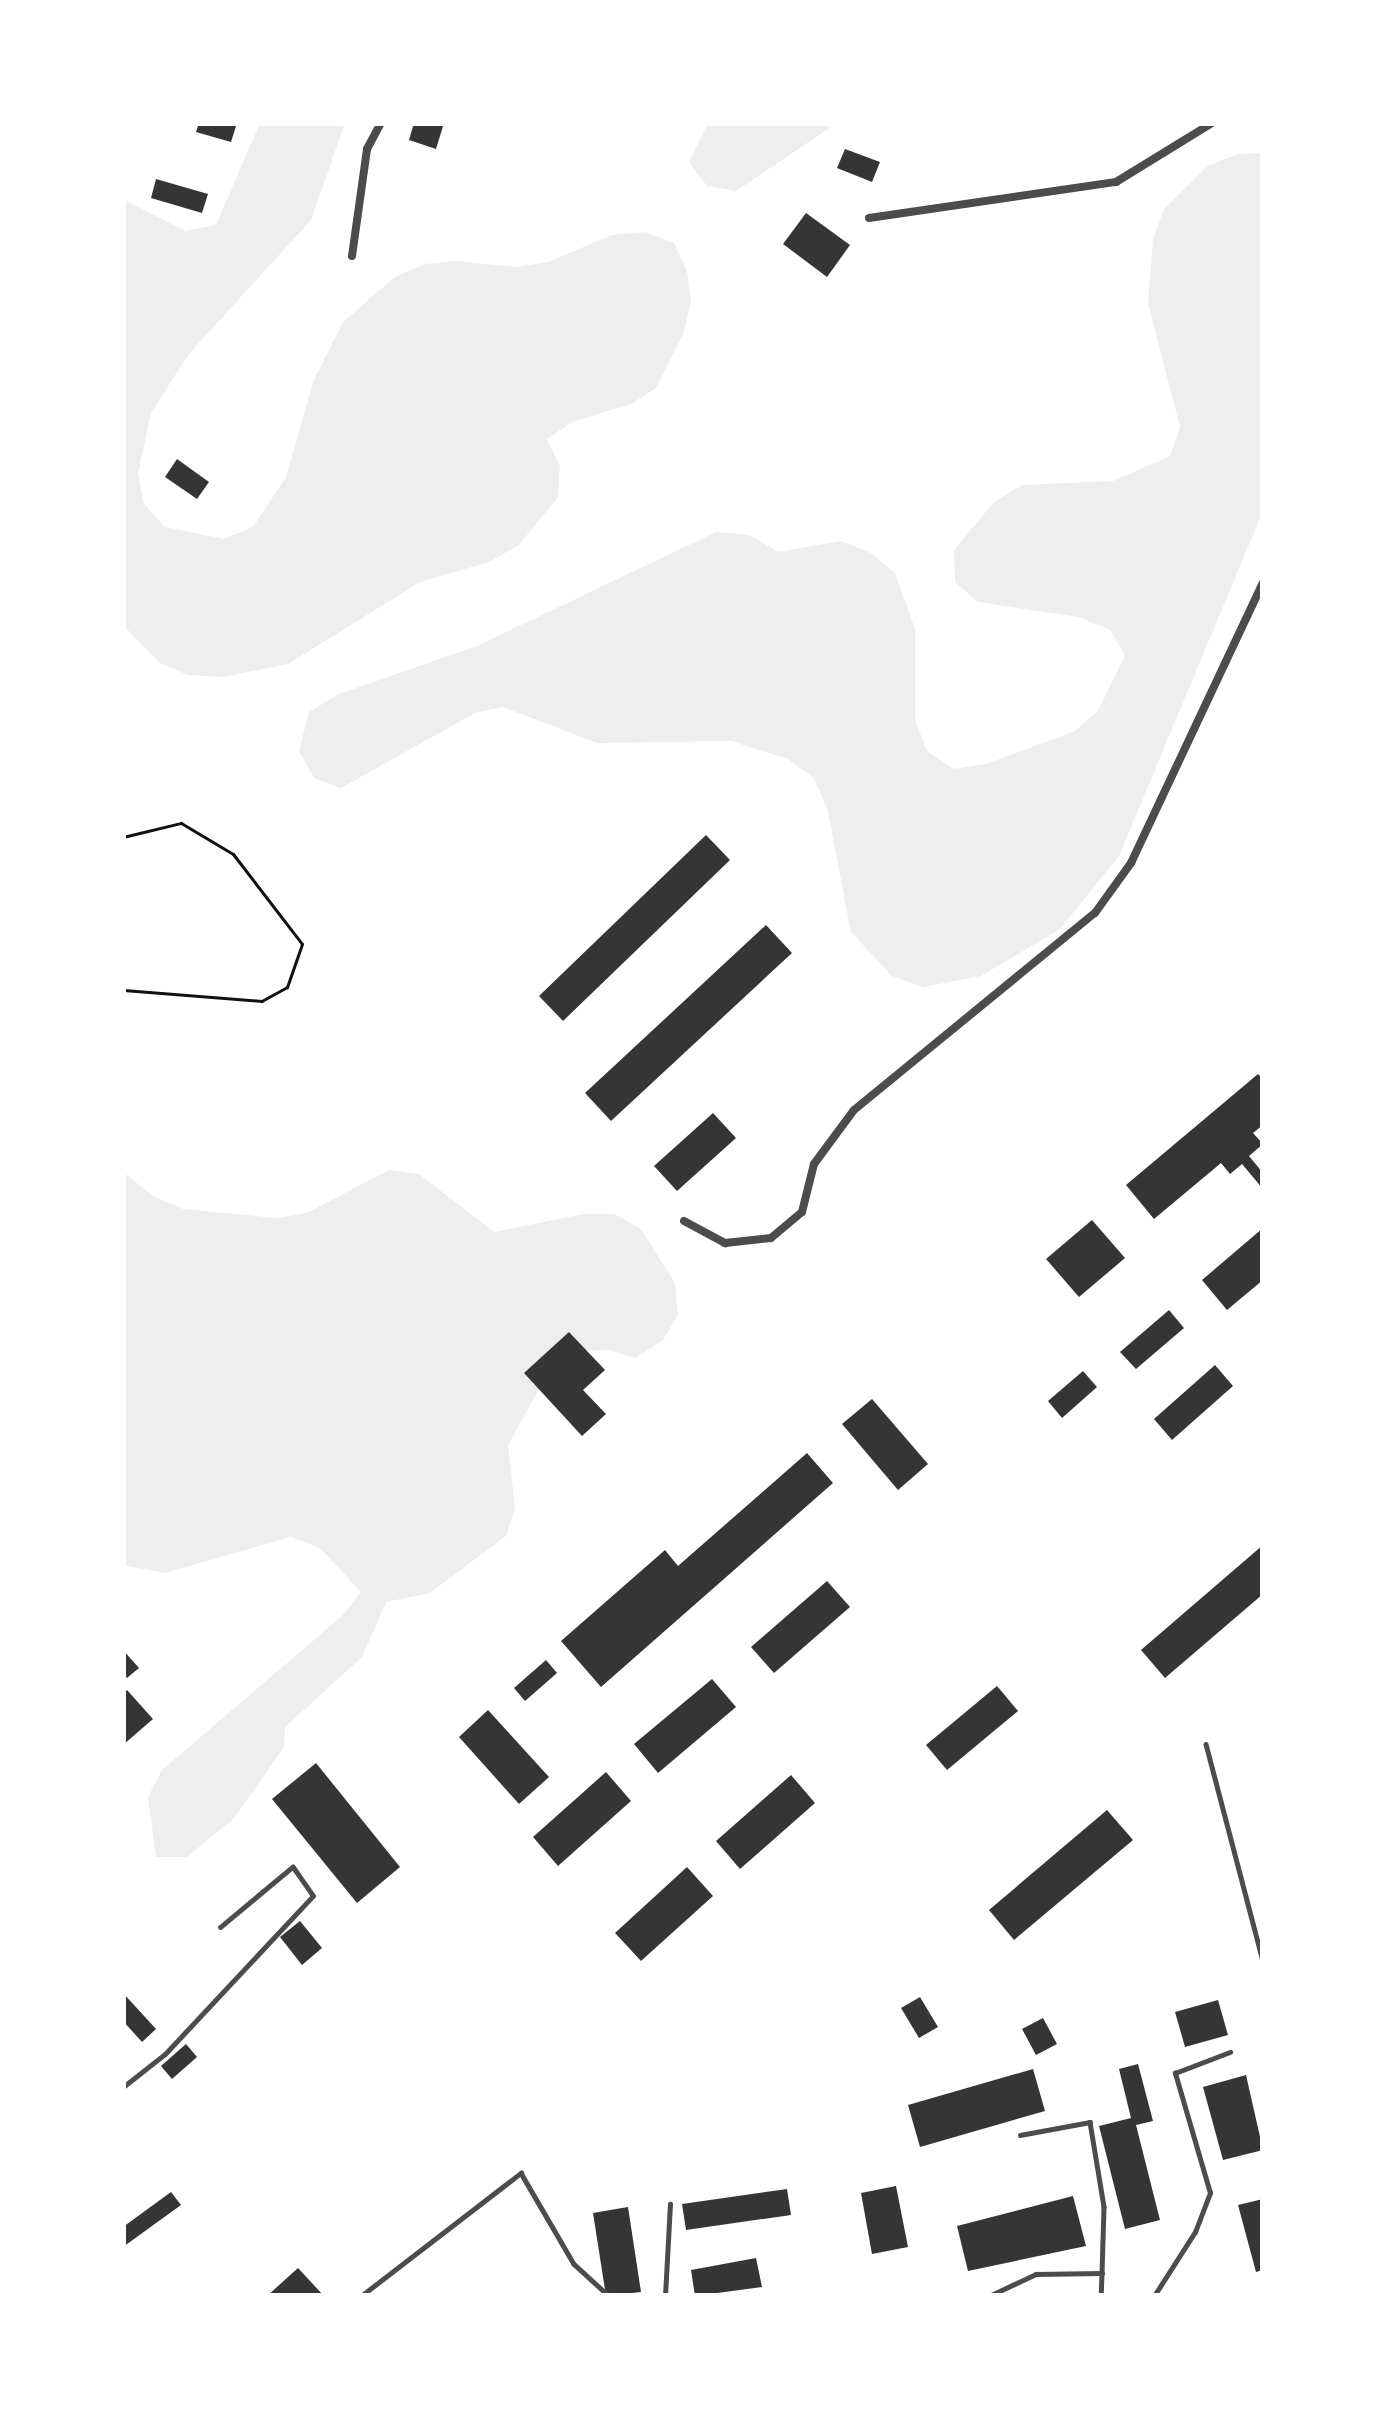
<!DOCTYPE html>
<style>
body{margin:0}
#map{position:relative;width:1386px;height:2419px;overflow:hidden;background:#fff;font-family:Helvetica,sans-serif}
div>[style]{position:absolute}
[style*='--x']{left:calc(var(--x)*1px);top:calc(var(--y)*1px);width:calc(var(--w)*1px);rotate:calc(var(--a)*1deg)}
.green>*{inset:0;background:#eee}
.building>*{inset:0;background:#353535}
.path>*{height:3px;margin:-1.5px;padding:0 1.5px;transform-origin:1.5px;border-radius:1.5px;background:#111}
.service>*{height:4.5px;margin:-2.25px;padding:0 2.25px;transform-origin:2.25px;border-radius:2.25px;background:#4c4c4c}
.minor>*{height:8px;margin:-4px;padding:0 4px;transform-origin:4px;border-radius:4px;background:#4c4c4c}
span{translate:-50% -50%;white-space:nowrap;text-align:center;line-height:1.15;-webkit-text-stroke:12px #fff;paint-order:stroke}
.frame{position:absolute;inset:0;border:126px solid #fff;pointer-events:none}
</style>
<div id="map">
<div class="green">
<div style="clip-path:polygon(260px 123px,345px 123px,311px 220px,188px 355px,151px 413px,138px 473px,144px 504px,165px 527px,224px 539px,253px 527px,286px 477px,313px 382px,343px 322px,395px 277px,425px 264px,456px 261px,516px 267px,548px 262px,612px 235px,645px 232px,674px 243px,687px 271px,691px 301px,684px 332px,656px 388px,631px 404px,572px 422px,547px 439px,560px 466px,558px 497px,519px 545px,489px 562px,420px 582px,288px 664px,223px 677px,188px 675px,160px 663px,123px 625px,123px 199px,185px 231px,216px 225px)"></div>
<div style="clip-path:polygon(708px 123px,837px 123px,736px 191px,707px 186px,689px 162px)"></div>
<div style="clip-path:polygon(1263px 153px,1263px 511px,1119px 856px,1060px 929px,981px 976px,923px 987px,892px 976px,851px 932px,827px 807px,813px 777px,788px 759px,731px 741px,597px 743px,503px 707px,475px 713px,341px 788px,314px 778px,299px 751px,309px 712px,339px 694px,477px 646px,716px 532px,750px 535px,778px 552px,841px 541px,871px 553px,895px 573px,915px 629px,915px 720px,927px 751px,954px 769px,986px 764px,1075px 731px,1098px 711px,1125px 655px,1110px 630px,1079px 617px,978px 602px,955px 582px,954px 550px,994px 502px,1022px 485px,1113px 481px,1170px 456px,1180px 427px,1148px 303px,1153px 239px,1164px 209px,1208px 166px,1238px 154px)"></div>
<div style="clip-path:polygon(389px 1170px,419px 1174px,494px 1232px,583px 1214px,614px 1214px,641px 1229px,675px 1283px,678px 1315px,663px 1340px,636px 1358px,608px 1350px,578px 1351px,552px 1366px,508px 1445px,515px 1508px,506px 1536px,430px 1593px,386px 1602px,362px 1657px,285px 1727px,284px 1747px,234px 1818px,187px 1857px,156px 1857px,148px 1797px,162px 1770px,342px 1616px,361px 1592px,320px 1548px,291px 1537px,165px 1573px,123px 1565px,123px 1172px,153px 1196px,183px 1209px,277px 1218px,307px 1213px)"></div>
</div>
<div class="building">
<div style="clip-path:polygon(199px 123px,237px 123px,231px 142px,196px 132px)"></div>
<div style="clip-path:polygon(414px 123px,444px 123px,436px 149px,409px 140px)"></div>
<div style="clip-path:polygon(845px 149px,880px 162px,872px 182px,837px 168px)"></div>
<div style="clip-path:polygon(156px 179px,208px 194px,202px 213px,151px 198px)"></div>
<div style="clip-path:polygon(806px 213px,850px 245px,827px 277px,783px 244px)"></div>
<div style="clip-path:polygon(177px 459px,209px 482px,197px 499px,165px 477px)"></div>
<div style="clip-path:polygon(706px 835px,730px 860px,563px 1021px,539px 996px)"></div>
<div style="clip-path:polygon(766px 925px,792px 953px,611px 1121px,585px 1093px)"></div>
<div style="clip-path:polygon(1258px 1074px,1263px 1079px,1263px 1125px,1253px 1133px,1263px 1144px,1249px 1156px,1263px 1173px,1263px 1189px,1242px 1164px,1230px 1174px,1221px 1163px,1154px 1219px,1126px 1185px)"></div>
<div style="clip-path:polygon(713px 1113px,736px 1138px,677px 1191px,654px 1166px)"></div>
<div style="clip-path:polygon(1092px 1220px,1125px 1258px,1079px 1297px,1046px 1259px)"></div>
<div style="clip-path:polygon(1263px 1228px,1263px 1280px,1227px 1310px,1202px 1280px)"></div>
<div style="clip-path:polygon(1169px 1310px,1184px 1328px,1136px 1369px,1120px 1352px)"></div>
<div style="clip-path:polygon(569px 1332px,605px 1370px,583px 1390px,606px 1414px,582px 1436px,524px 1373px)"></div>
<div style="clip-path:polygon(1215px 1365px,1233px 1386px,1172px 1440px,1154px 1419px)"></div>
<div style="clip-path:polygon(1083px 1371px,1097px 1387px,1062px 1418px,1048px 1401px)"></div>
<div style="clip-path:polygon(872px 1399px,928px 1464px,898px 1490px,842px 1424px)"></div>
<div style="clip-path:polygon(807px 1453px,833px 1483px,601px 1687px,561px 1641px,665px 1550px,678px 1566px)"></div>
<div style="clip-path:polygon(1263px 1545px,1263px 1594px,1165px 1678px,1141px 1650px)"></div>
<div style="clip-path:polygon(827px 1581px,850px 1607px,774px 1673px,751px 1647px)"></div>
<div style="clip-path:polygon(123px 1650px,139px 1668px,127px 1678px,123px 1673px)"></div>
<div style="clip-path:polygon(546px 1660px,557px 1673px,525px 1701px,514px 1688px)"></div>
<div style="clip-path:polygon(712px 1679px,736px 1707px,658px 1773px,634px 1744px)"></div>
<div style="clip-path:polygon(997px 1686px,1018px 1711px,947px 1770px,926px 1745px)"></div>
<div style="clip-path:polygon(127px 1690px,153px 1719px,123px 1745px,123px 1694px)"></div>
<div style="clip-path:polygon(488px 1710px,549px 1777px,519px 1804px,459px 1737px)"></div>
<div style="clip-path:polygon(316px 1763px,400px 1867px,357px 1903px,272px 1799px)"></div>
<div style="clip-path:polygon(606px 1772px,631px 1801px,558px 1866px,533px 1837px)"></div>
<div style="clip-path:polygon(791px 1775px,815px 1803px,740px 1869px,716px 1841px)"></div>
<div style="clip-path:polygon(1107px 1810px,1133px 1840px,1014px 1940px,989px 1910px)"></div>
<div style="clip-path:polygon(687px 1867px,713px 1896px,641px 1961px,615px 1933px)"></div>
<div style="clip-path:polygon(300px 1921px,322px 1948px,302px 1965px,280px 1937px)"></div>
<div style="clip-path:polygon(123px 1993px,156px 2029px,142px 2042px,123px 2021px)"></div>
<div style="clip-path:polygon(920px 1997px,938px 2027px,919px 2038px,901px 2008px)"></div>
<div style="clip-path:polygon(1218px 2000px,1228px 2035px,1185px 2047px,1175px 2012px)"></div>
<div style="clip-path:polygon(1043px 2018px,1057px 2044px,1036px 2055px,1022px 2029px)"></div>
<div style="clip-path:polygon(186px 2044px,197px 2057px,172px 2079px,161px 2066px)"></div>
<div style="clip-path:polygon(1138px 2064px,1153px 2121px,1136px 2125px,1160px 2220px,1125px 2229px,1099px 2126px,1131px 2118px,1119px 2069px)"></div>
<div style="clip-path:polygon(1033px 2069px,1045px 2111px,920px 2147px,908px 2105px)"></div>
<div style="clip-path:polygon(1246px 2075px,1263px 2150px,1223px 2160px,1203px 2087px)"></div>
<div style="clip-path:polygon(896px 2186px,908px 2247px,872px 2254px,861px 2193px)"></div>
<div style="clip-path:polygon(787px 2189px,791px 2215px,686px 2230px,682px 2204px)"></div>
<div style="clip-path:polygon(171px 2192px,181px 2205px,123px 2247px,123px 2227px)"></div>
<div style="clip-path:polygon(1073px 2196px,1086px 2246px,968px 2271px,957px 2226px)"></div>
<div style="clip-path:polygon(1263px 2199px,1263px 2270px,1256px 2272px,1238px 2205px)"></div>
<div style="clip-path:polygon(628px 2207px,641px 2292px,606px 2296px,593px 2213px)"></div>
<div style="clip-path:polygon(756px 2258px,762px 2287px,695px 2296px,691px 2270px)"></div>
<div style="clip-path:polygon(298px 2268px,324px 2296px,267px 2296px)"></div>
</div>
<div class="path">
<div style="--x:123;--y:837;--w:60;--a:-13.6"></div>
<div style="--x:181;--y:823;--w:61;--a:30.8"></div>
<div style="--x:233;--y:854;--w:113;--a:52.5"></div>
<div style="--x:302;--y:944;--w:46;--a:109.2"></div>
<div style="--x:287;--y:987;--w:29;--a:151"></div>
<div style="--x:262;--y:1001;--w:139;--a:-175.5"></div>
</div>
<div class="service">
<div style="--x:1206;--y:1744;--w:225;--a:75.3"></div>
<div style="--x:123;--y:2087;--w:53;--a:-38.2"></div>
<div style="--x:165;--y:2054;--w:216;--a:-46.9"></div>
<div style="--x:313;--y:1896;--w:35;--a:-125"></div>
<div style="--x:293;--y:1867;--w:94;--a:140.2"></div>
<div style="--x:1020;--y:2135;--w:71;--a:-10.5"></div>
<div style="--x:1090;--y:2122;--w:86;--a:80.6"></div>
<div style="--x:1104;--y:2207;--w:66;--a:91.7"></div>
<div style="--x:361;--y:2296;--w:202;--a:-37.6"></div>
<div style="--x:521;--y:2173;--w:105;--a:59.8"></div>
<div style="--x:574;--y:2264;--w:47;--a:42.4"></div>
<div style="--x:665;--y:2296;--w:92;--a:-86.9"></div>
<div style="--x:989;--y:2296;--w:52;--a:-25.1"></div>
<div style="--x:1036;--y:2274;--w:66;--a:-0.9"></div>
<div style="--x:1102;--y:2273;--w:23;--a:92"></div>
<div style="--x:1154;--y:2296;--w:76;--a:-57.4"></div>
<div style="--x:1195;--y:2232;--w:42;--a:-69"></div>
<div style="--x:1210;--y:2193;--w:125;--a:-106.3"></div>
<div style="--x:1175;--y:2073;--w:59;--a:-20.9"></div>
</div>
<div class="minor">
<div style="--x:869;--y:218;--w:250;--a:-8.3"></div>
<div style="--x:1116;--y:182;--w:113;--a:-31.6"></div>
<div style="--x:352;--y:256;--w:108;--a:-82"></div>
<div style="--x:367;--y:149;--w:30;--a:-62"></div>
<div style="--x:684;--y:1221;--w:47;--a:28.2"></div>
<div style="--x:725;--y:1243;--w:46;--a:-6.2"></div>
<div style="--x:771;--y:1238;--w:40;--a:-40"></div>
<div style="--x:802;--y:1212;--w:49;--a:-76"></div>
<div style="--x:814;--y:1164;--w:67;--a:-53.5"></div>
<div style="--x:854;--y:1110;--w:311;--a:-39.3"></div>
<div style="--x:1095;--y:913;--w:62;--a:-54.2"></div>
<div style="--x:1131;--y:863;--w:310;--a:-64.8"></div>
</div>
<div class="frame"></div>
</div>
